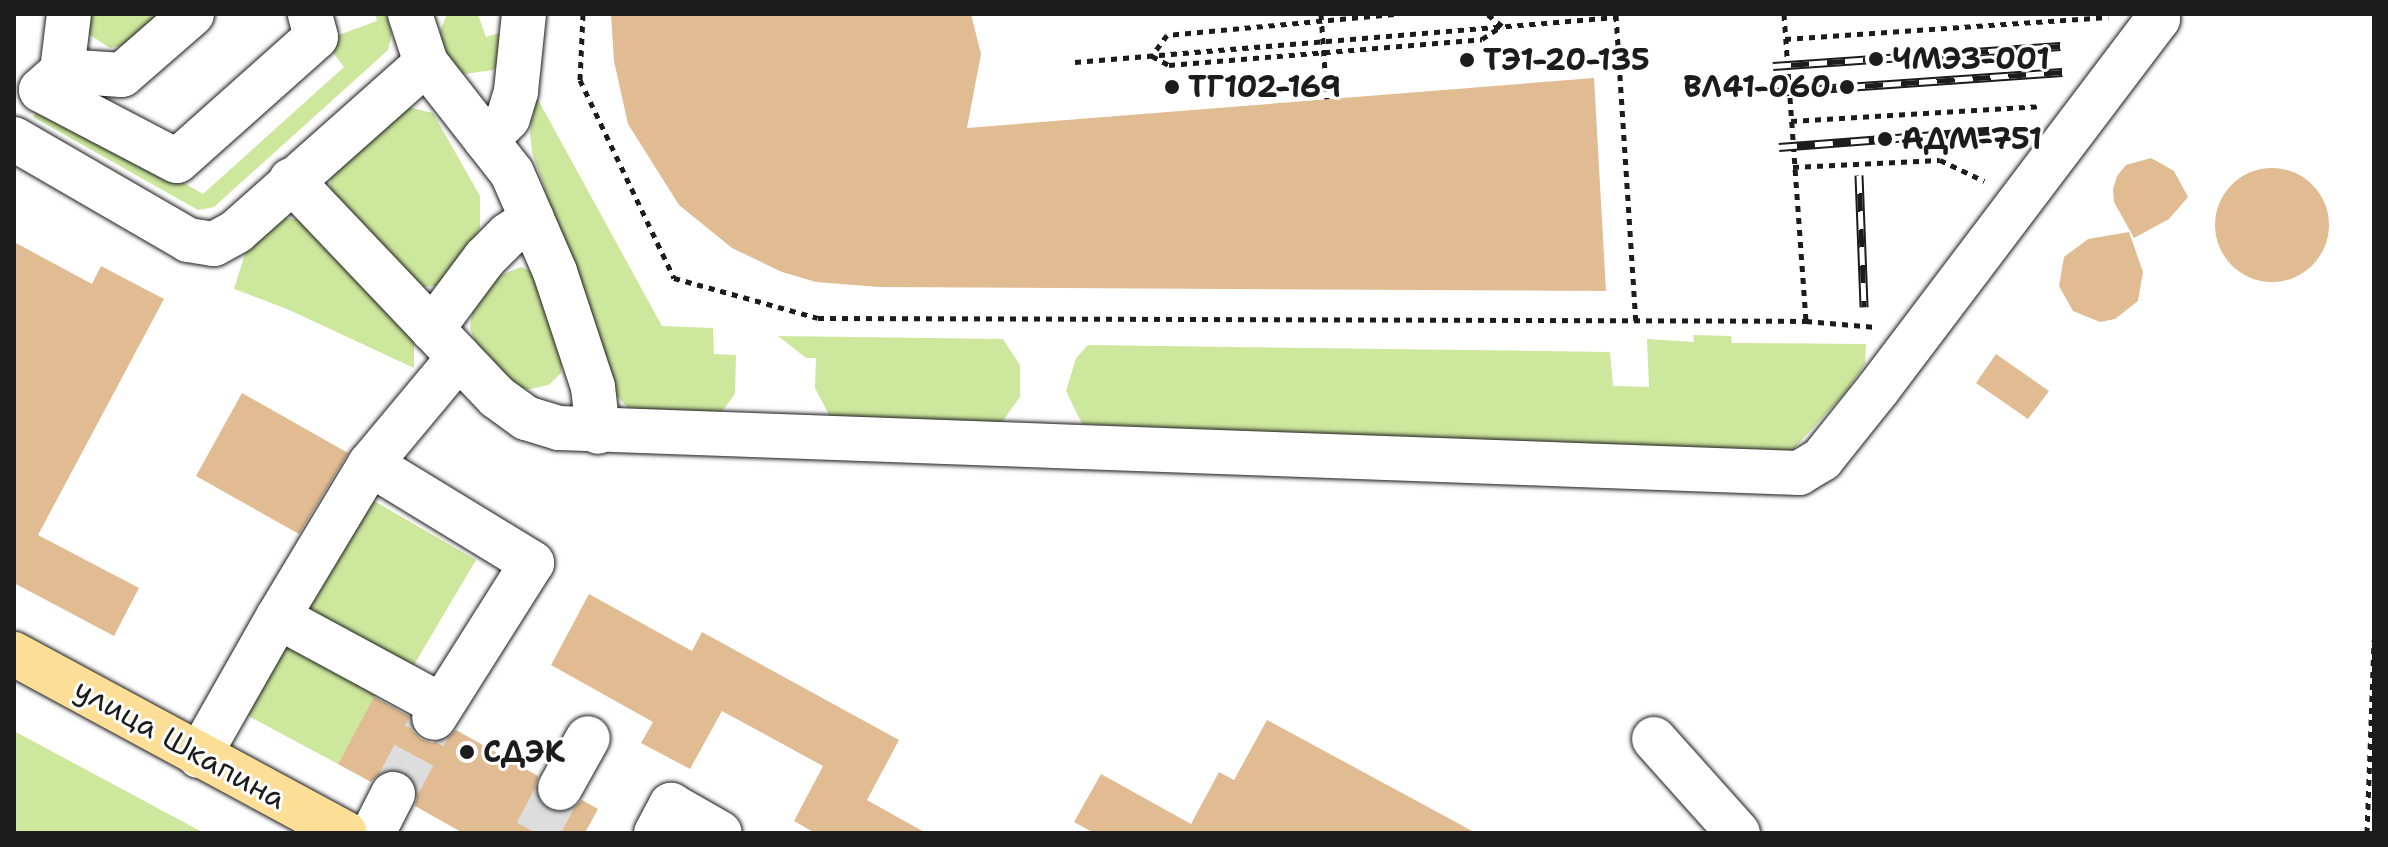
<!DOCTYPE html>
<meta charset="utf-8">
<style>
body{margin:0}
#map{position:relative;width:2388px;height:847px;overflow:hidden;background:#fff;font-family:"Shantell Sans",sans-serif}
div>[style]{position:absolute}
[style*='--x']{left:calc(var(--x)*1px);top:calc(var(--y)*1px);width:calc(var(--w)*1px);rotate:calc(var(--a)*1deg)}
.green>*{inset:0;background:#cde79d}
.building>*{inset:0;background:#e1bc92}
.round{border-radius:50%}
.minor-tunnel>*{height:44px;margin-top:-22px;transform-origin:0;background:repeating-linear-gradient(90deg,#ddd 0 44px,transparent 0 66px)}
.path>*{height:5px;margin-top:-2.5px;transform-origin:0;background:repeating-linear-gradient(90deg,#1c1c1c 0 6px,transparent 0 12px)}
.roads{filter:drop-shadow(0 0 2px #1c1c1c) drop-shadow(0 0 2px #1c1c1c)}
.minor>*{height:44px;margin:-22px;padding:0 22px;transform-origin:22px;border-radius:22px;background:#fff}
.major>*{height:44px;margin:-22px;padding:0 22px;transform-origin:22px;border-radius:22px;background:#fcde96}
.rail>*{height:9px;margin-top:-4.5px;transform-origin:0;background:repeating-linear-gradient(90deg,#fff 0 18px,#1c1c1c 0 36px);box-sizing:border-box;border-block:2px solid #1c1c1c}
.path-bridge>*{height:5px;margin-top:-2.5px;transform-origin:0;background:repeating-linear-gradient(90deg,#1c1c1c 0 6px,transparent 0 12px)}
.dots>*{width:22px;height:22px;translate:-50% -50%;box-sizing:border-box;border:4px solid #fff;border-radius:50%}
span{translate:-50% -50%;white-space:nowrap;text-align:center;line-height:1.15;-webkit-text-stroke:6px #fff;paint-order:stroke}
.poi-label{font-size:30px;color:#1c1c1c;font-weight:700}
.left{translate:0 -50%;text-align:left}
.right{translate:-100% -50%;text-align:right}
.street-label{font-size:30px;color:#1c1c1c}
.frame{position:absolute;inset:0;border:16px solid #1c1c1c;pointer-events:none}
</style>
<div id="map">
<div class="green">
<div style="clip-path:polygon(87px 14px,161px 14px,123px 46px,110px 48px,90px 35px,85px 23px)"></div>
<div style="clip-path:polygon(375px 14px,386px 14px,392px 34px,388px 50px,214px 207px,198px 210px,33px 117px,37px 110px,92px 129px,203px 194px,344px 67px,329px 47px,333px 37px,377px 21px)"></div>
<div style="clip-path:polygon(447px 14px,478px 14px,486px 37px,509px 30px,505px 57px,493px 70px,457px 75px,435px 43px)"></div>
<div style="clip-path:polygon(536px 96px,662px 326px,713px 328px,714px 354px,736px 355px,735px 394px,720px 414px,635px 415px,616px 395px,532px 152px,530px 133px)"></div>
<div style="clip-path:polygon(403px 106px,433px 113px,480px 196px,480px 228px,446px 280px,436px 286px,422px 287px,337px 204px,330px 188px,331px 172px)"></div>
<div style="clip-path:polygon(279px 217px,301px 220px,414px 330px,414px 368px,287px 309px,234px 289px,249px 241px)"></div>
<div style="clip-path:polygon(521px 267px,533px 272px,563px 358px,561px 373px,549px 385px,530px 389px,512px 387px,476px 345px,470px 328px,472px 313px,489px 280px)"></div>
<div style="clip-path:polygon(1693px 335px,1731px 336px,1732px 343px,1866px 344px,1865px 364px,1845px 393px,1787px 456px,1082px 424px,1066px 391px,1076px 358px,1088px 345px,1610px 352px,1613px 386px,1649px 387px,1647px 339px,1694px 342px)"></div>
<div style="clip-path:polygon(778px 336px,1003px 339px,1020px 365px,1020px 397px,1000px 425px,830px 417px,815px 388px,816px 358px,806px 358px)"></div>
<div style="clip-path:polygon(362px 494px,476px 560px,405px 680px,294px 619px)"></div>
<div style="clip-path:polygon(285px 632px,379px 689px,338px 764px,243px 713px)"></div>
<div style="clip-path:polygon(14px 730px,14px 731px,204px 833px,14px 833px)"></div>
</div>
<div class="building">
<div style="clip-path:polygon(611px 14px,971px 14px,981px 54px,967px 128px,1594px 78px,1606px 291px,879px 287px,816px 282px,782px 272px,732px 248px,679px 205px,628px 124px,614px 61px)"></div>
<div style="clip-path:polygon(2151px 158px,2174px 171px,2188px 197px,2169px 219px,2134px 238px,2114px 202px,2113px 189px,2117px 176px,2126px 165px)"></div>
<div class="round" style="left:2215px;top:168px;width:114px;height:114px"></div>
<div style="clip-path:polygon(2129px 232px,2143px 272px,2138px 301px,2115px 319px,2100px 322px,2073px 311px,2059px 286px,2064px 257px,2088px 239px)"></div>
<div style="clip-path:polygon(14px 242px,92px 284px,101px 266px,164px 299px,38px 535px,139px 588px,114px 636px,14px 583px)"></div>
<div style="clip-path:polygon(1996px 354px,2049px 391px,2028px 419px,1976px 383px)"></div>
<div style="clip-path:polygon(242px 393px,348px 453px,299px 534px,196px 476px)"></div>
<div style="clip-path:polygon(589px 594px,692px 651px,702px 632px,899px 740px,867px 800px,926px 833px,815px 833px,794px 821px,823px 766px,722px 711px,690px 769px,641px 743px,653px 722px,551px 665px)"></div>
<div style="clip-path:polygon(374px 697px,409px 716px,412px 730px,421px 739px,432px 743px,445px 740px,456px 730px,538px 776px,535px 788px,538px 800px,549px 810px,560px 813px,572px 810px,582px 800px,598px 809px,585px 833px,463px 833px,415px 806px,418px 792px,414px 781px,405px 772px,391px 769px,379px 774px,371px 782px,338px 764px)"></div>
<div style="clip-path:polygon(1267px 720px,1476px 833px,1094px 833px,1074px 822px,1101px 774px,1191px 824px,1219px 772px,1234px 780px)"></div>
</div>
<div class="minor-tunnel">
<div style="--x:393;--y:794;--w:86;--a:-61.7"></div>
<div style="--x:536;--y:833;--w:51;--a:-61.9"></div>
</div>
<div class="path">
<div style="--x:583;--y:14;--w:66;--a:92.6"></div>
<div style="--x:580;--y:80;--w:219;--a:64.6"></div>
<div style="--x:674;--y:278;--w:149;--a:15.5"></div>
<div style="--x:818;--y:318;--w:988;--a:0.17"></div>
<div style="--x:1806;--y:321;--w:70;--a:4.9"></div>
<div style="--x:1394;--y:14;--w:228;--a:174.7"></div>
<div style="--x:1167;--y:35;--w:26;--a:126"></div>
<div style="--x:1152;--y:56;--w:19;--a:28"></div>
<div style="--x:1169;--y:65;--w:314;--a:-4.7"></div>
<div style="--x:1482;--y:39;--w:24;--a:-33"></div>
<div style="--x:1502;--y:26;--w:19;--a:-141"></div>
<div style="--x:1784;--y:14;--w:307;--a:85.9"></div>
<div style="--x:1616;--y:15;--w:308;--a:86.3"></div>
<div style="--x:1785;--y:39;--w:324;--a:-3.9"></div>
<div style="--x:1075;--y:62;--w:543;--a:-4.75"></div>
<div style="--x:1791;--y:121;--w:251;--a:-3.4"></div>
<div style="--x:1793;--y:167;--w:147;--a:-2.7"></div>
<div style="--x:1940;--y:160;--w:49;--a:25.5"></div>
<div style="--x:2367;--y:833;--w:193;--a:-87.9"></div>
</div>
<div class="roads">
<div class="minor">
<div style="--x:410;--y:14;--w:52;--a:71.9"></div>
<div style="--x:426;--y:63;--w:140;--a:52"></div>
<div style="--x:512;--y:173;--w:108;--a:66.5"></div>
<div style="--x:555;--y:272;--w:121;--a:71.7"></div>
<div style="--x:593;--y:387;--w:45;--a:83.7"></div>
<div style="--x:62;--y:71;--w:60;--a:3.8"></div>
<div style="--x:122;--y:75;--w:93;--a:-41.1"></div>
<div style="--x:41;--y:90;--w:153;--a:27.6"></div>
<div style="--x:177;--y:161;--w:186;--a:-41.7"></div>
<div style="--x:316;--y:37;--w:24;--a:-105"></div>
<div style="--x:41;--y:90;--w:28;--a:-42"></div>
<div style="--x:62;--y:71;--w:57;--a:-83"></div>
<div style="--x:14;--y:139;--w:201;--a:30.1"></div>
<div style="--x:188;--y:240;--w:26;--a:9"></div>
<div style="--x:214;--y:244;--w:26;--a:-29"></div>
<div style="--x:237;--y:231;--w:253;--a:-41.6"></div>
<div style="--x:486;--y:140;--w:31;--a:-45"></div>
<div style="--x:508;--y:118;--w:28;--a:-73"></div>
<div style="--x:516;--y:91;--w:77;--a:-84.1"></div>
<div style="--x:291;--y:180;--w:299;--a:46.5"></div>
<div style="--x:497;--y:397;--w:36;--a:36"></div>
<div style="--x:526;--y:418;--w:34;--a:17"></div>
<div style="--x:559;--y:428;--w:1241;--a:2.08"></div>
<div style="--x:1799;--y:473;--w:27;--a:-31"></div>
<div style="--x:1822;--y:459;--w:90;--a:-51.3"></div>
<div style="--x:1878;--y:389;--w:464;--a:-52.9"></div>
<div style="--x:2158;--y:19;--w:5;--a:-101"></div>
<div style="--x:432;--y:329;--w:89;--a:-53.3"></div>
<div style="--x:485;--y:258;--w:33;--a:-45"></div>
<div style="--x:508;--y:235;--w:29;--a:-34"></div>
<div style="--x:370;--y:464;--w:139;--a:-50.2"></div>
<div style="--x:278;--y:617;--w:179;--a:-59"></div>
<div style="--x:370;--y:464;--w:190;--a:31.4"></div>
<div style="--x:532;--y:563;--w:183;--a:122.3"></div>
<div style="--x:1654;--y:739;--w:126;--a:48.2"></div>
<div style="--x:199;--y:756;--w:160;--a:-60.4"></div>
<div style="--x:278;--y:617;--w:185;--a:28.4"></div>
<div style="--x:560;--y:788;--w:57;--a:-60.8"></div>
<div style="--x:373;--y:833;--w:44;--a:-62.9"></div>
<div style="--x:656;--y:833;--w:32;--a:-62"></div>
<div style="--x:671;--y:805;--w:56;--a:29.7"></div>
</div>
<div class="major">
<div style="--x:14;--y:654;--w:376;--a:28.4"></div>
</div>
</div>
<div class="rail">
<div style="--x:1773;--y:66;--w:288;--a:-4"></div>
<div style="--x:1775;--y:92;--w:288;--a:-4"></div>
<div style="--x:1779;--y:147;--w:211;--a:-4.4"></div>
<div style="--x:1859;--y:175;--w:132;--a:87.8"></div>
</div>
<div class="path-bridge">
<div style="--x:1321;--y:14;--w:85;--a:86"></div>
</div>
<div class="dots">
<div style="left:1876px;top:59px;background:#1c1c1c"></div>
<div style="left:1467px;top:60px;background:#1c1c1c"></div>
<div style="left:1172px;top:87px;background:#1c1c1c"></div>
<div style="left:1847px;top:87px;background:#1c1c1c"></div>
<div style="left:1885px;top:139px;background:#1c1c1c"></div>
<div style="left:467px;top:752px;background:#1c1c1c"></div>
</div>
<div class="poi-label">
<span class="left" style="left:1892px;top:59px">ЧМЭ3-001</span>
<span class="left" style="left:1483px;top:60px">ТЭ1-20-135</span>
<span class="left" style="left:1188px;top:87px">ТГ102-169</span>
<span class="right" style="left:1831px;top:87px">ВЛ41-060</span>
<span class="left" style="left:1901px;top:139px">АДМ-751</span>
<span class="left" style="left:483px;top:752px">СДЭК</span>
</div>
<div class="street-label">
<span style="left:180px;top:744px;rotate:29deg">улица Шкапина</span>
</div>
<div class="frame"></div>
</div>
